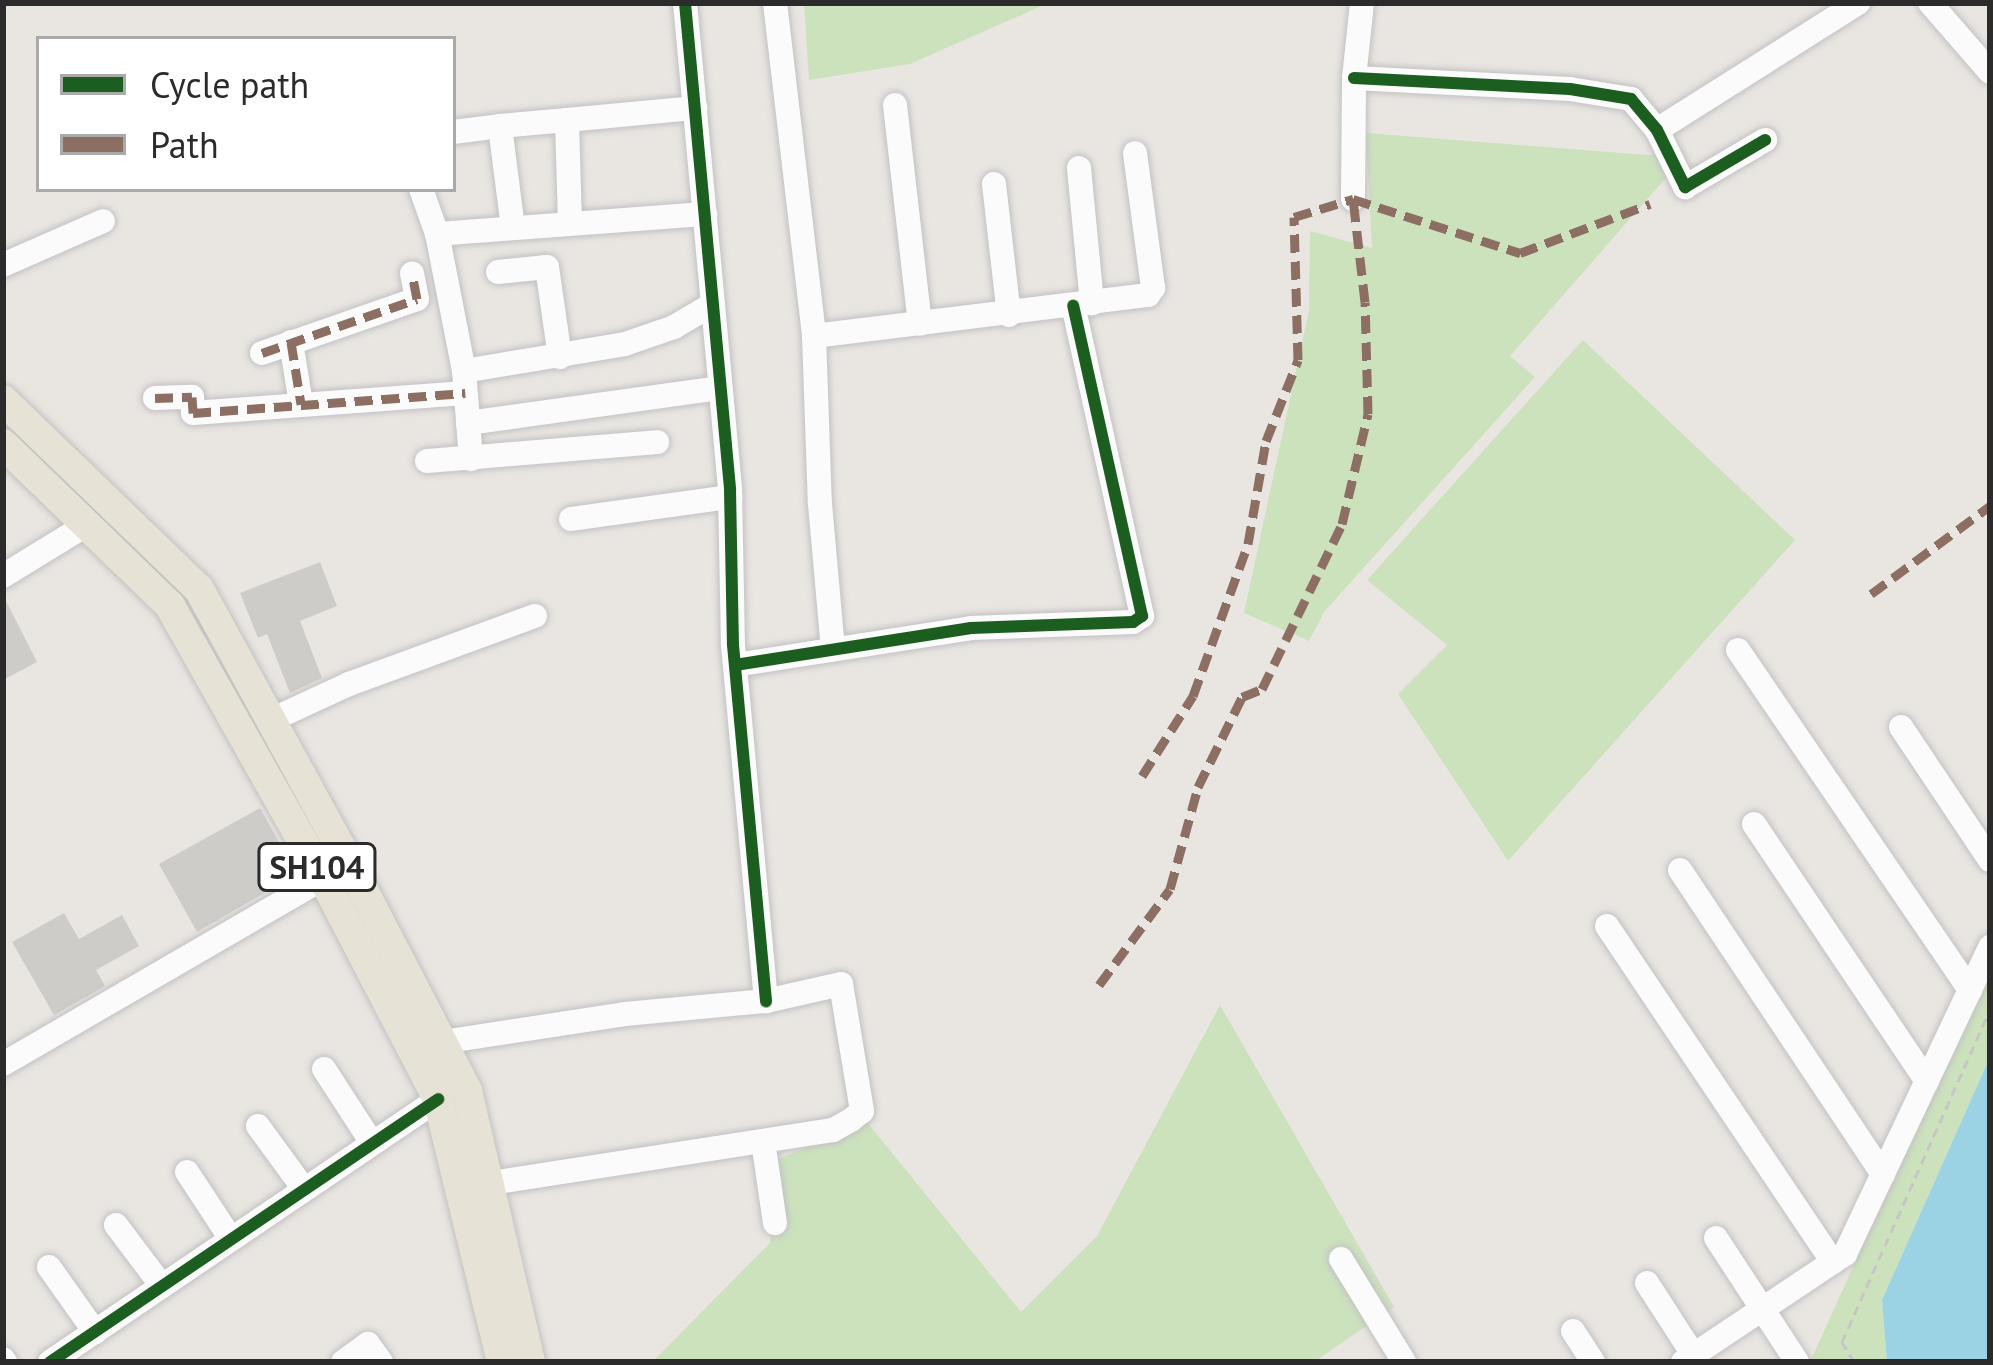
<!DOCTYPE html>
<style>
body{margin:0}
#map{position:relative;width:1993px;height:1365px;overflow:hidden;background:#e9e6e2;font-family:"PT Sans",sans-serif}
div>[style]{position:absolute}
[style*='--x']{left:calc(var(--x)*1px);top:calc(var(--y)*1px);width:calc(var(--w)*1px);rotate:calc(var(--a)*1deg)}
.green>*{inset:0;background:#cce2bd}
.water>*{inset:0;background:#9bd3e5}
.building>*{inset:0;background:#ceccc9}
.path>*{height:3px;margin-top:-1.5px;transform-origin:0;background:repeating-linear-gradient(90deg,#c6c6c6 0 9px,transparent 0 15px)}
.roads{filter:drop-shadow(0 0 3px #c3c2c2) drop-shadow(0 0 3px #c3c2c2)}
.minor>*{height:24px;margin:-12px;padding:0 12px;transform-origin:12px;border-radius:12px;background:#fcfbfb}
.major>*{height:30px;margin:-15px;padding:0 15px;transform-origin:15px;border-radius:15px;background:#e6e2d5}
.quiet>*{height:9px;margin-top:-4.5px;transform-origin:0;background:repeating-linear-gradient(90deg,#8d6e63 0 18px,transparent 0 27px)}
.cycleway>*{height:12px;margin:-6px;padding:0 6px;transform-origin:6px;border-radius:6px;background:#1b5e20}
span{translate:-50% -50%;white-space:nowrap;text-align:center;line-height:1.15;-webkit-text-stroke:9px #fff;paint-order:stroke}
.shield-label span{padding:3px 9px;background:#fff;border:3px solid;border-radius:9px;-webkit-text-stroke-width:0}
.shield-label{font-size:33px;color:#2b2b2b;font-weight:700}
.frame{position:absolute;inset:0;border:6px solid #2b2b2b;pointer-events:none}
.legend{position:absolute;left:36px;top:36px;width:420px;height:156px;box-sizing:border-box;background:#fff;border:3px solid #aaa;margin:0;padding:15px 21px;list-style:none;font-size:36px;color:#2b2b2b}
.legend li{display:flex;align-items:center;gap:24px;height:60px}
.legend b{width:60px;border:3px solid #aaa}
</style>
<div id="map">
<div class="green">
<div style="clip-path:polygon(804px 3px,1048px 3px,910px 64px,809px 80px)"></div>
<div style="clip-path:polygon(1366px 133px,1660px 156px,1670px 173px,1510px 356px,1535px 377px,1324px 612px,1309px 641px,1244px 613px,1309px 310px,1310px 231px,1372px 248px)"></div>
<div style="clip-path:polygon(1583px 340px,1795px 540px,1508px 861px,1398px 694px,1447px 645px,1367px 580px)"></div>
<div style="clip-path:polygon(1990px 964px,1990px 1057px,1882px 1300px,1887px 1362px,1810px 1362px)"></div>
<div style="clip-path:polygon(1220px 1005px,1394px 1307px,1314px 1362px,652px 1362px,770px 1243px,776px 1160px,867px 1122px,1021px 1312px,1097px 1236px)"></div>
</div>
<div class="water">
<div style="clip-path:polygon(1990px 1057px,1990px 1362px,1887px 1362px,1882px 1300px)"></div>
</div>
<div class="building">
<div style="clip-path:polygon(320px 562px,337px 606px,300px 621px,322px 678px,290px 693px,267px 634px,258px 638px,240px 593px)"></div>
<div style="clip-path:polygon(3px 595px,37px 662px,3px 680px)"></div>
<div style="clip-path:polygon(260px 808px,297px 874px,197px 932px,159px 864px)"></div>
<div style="clip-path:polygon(64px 913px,79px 939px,122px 915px,139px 946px,96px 970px,105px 986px,54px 1015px,12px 942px)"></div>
</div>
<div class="path">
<div style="--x:1854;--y:1362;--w:23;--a:-121"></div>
<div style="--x:1842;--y:1342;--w:363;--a:-66"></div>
</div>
<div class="roads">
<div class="minor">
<div style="--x:685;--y:3;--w:489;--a:84.7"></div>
<div style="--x:730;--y:490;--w:155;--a:88.9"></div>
<div style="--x:733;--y:645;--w:358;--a:84.7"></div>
<div style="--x:775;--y:3;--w:335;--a:83.3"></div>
<div style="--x:814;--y:336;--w:168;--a:88"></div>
<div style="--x:820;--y:504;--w:146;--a:84.9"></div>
<div style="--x:1930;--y:3;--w:91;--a:49"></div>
<div style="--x:1354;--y:78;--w:216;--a:2.9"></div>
<div style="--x:1570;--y:89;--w:62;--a:9.3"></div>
<div style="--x:1631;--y:99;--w:40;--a:50"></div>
<div style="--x:1657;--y:130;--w:64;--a:63.8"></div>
<div style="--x:1685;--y:187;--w:93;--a:-30.4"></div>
<div style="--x:895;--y:105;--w:220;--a:83.5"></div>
<div style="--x:1657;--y:130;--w:238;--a:-32.3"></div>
<div style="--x:453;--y:132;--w:47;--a:-7.3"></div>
<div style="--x:1079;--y:168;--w:136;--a:84.5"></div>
<div style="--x:994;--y:184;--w:132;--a:83.5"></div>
<div style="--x:421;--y:189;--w:48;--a:70.4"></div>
<div style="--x:1353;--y:199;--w:121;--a:-89.5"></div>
<div style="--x:1354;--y:78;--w:75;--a:-83.9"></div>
<div style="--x:570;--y:223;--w:103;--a:-91.7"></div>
<div style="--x:567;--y:120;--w:129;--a:-5.4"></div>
<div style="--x:513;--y:228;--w:103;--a:-97.3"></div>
<div style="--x:500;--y:126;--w:67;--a:-5.1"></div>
<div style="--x:3;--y:265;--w:109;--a:-23.7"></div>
<div style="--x:498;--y:272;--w:49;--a:-5.8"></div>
<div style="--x:547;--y:267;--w:91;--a:81.8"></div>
<div style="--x:814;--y:336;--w:337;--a:-7"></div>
<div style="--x:1148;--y:295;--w:9;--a:-54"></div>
<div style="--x:1153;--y:288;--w:136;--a:-97.6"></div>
<div style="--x:291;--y:342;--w:63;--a:80.8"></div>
<div style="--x:262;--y:353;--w:164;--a:-19.2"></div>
<div style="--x:417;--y:299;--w:26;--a:-101"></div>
<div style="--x:464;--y:371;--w:140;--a:-101.1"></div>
<div style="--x:437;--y:234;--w:269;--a:-4.3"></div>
<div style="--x:155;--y:398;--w:37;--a:-2"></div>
<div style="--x:192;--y:397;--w:16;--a:86"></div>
<div style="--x:193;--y:413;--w:273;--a:-4.2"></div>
<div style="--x:468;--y:423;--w:255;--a:-7.9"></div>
<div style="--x:471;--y:459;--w:88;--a:-94.5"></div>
<div style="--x:464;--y:371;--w:163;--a:-9.5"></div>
<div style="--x:625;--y:344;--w:52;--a:-19.1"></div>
<div style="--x:674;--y:327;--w:45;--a:-30.5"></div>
<div style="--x:427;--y:461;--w:231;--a:-4.7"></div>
<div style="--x:571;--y:519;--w:161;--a:-7.9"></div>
<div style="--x:3;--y:576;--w:97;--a:-31.6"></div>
<div style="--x:1738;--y:650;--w:412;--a:55.7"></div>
<div style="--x:735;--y:665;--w:239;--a:-8.9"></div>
<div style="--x:971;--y:628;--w:162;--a:-2.1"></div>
<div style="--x:1133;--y:622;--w:11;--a:-34"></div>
<div style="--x:1142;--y:616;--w:318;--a:-102.5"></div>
<div style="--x:271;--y:720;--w:86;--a:-24.8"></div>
<div style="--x:349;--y:684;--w:198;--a:-20.1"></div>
<div style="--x:1901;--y:727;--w:160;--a:56.2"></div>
<div style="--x:1754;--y:824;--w:310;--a:56.1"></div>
<div style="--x:1680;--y:870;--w:366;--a:56.3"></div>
<div style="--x:1607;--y:926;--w:405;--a:56.1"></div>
<div style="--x:442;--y:1042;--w:185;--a:-8.7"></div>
<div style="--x:625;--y:1014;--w:142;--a:-5.3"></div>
<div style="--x:766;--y:1001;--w:77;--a:-12.8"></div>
<div style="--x:841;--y:984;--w:129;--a:80.6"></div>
<div style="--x:862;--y:1111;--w:14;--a:141"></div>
<div style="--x:851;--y:1120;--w:21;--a:151"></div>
<div style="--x:833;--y:1130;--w:348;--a:171.2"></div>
<div style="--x:3;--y:1064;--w:386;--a:-30.1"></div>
<div style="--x:324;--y:1069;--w:88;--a:57"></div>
<div style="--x:258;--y:1126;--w:78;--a:53.9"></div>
<div style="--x:763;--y:1141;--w:83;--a:81.7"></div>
<div style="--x:187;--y:1172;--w:80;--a:56.7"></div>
<div style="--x:116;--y:1225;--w:76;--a:53"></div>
<div style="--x:1716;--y:1238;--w:148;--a:56.8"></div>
<div style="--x:1341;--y:1259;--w:121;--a:58.5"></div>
<div style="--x:49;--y:1267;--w:80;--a:54.7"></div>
<div style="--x:1647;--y:1283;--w:94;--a:57.2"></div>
<div style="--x:1573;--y:1331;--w:37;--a:57"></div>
<div style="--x:3;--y:1359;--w:4;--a:56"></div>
<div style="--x:50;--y:1362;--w:469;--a:-34.1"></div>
<div style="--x:343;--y:1362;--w:31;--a:-36"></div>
<div style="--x:368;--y:1344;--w:22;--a:54"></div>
<div style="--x:1683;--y:1362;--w:195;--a:-33.7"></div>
<div style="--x:1845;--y:1254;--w:340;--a:-64.7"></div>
</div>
<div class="major">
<div style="--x:3;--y:400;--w:272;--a:44"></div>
<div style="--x:199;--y:589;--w:312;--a:61.3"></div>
<div style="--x:349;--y:863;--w:257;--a:62.6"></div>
<div style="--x:467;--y:1091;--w:278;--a:76.9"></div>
<div style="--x:3;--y:444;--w:233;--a:44.1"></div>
<div style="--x:170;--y:606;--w:312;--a:60.6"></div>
<div style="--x:323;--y:878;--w:249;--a:62.5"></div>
<div style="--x:438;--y:1099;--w:271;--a:76.3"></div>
</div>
</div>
<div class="quiet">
<div style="--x:291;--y:342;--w:63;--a:80.8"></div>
<div style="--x:262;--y:353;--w:164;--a:-19.2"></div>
<div style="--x:417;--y:299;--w:26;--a:-101"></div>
<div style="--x:155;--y:398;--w:37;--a:-2"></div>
<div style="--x:192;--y:397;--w:16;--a:86"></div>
<div style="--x:193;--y:413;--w:273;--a:-4.2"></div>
<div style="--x:1871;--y:594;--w:148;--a:-36.5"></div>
<div style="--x:1142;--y:776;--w:95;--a:-57.5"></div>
<div style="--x:1193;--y:696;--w:162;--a:-70.1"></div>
<div style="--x:1248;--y:544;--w:105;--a:-80.1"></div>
<div style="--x:1266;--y:441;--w:87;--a:-68.4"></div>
<div style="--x:1298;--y:360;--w:143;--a:-91.6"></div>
<div style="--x:1294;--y:217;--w:62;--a:-17"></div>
<div style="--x:1353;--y:199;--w:176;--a:17.9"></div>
<div style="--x:1520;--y:253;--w:139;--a:-20.7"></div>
<div style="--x:1099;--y:985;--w:119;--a:-53.5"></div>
<div style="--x:1170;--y:889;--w:106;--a:-74.6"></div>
<div style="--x:1198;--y:787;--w:100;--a:-63.9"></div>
<div style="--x:1242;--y:697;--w:22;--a:-22"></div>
<div style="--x:1262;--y:689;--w:183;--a:-64.1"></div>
<div style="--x:1342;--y:524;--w:113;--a:-76.7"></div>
<div style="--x:1368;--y:414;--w:112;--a:-91.5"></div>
<div style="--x:1365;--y:302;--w:104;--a:-96.6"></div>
</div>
<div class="cycleway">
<div style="--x:685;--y:3;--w:489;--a:84.7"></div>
<div style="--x:730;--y:490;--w:155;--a:88.9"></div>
<div style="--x:733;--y:645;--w:358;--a:84.7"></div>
<div style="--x:1354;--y:78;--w:216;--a:2.9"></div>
<div style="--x:1570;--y:89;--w:62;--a:9.3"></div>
<div style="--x:1631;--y:99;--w:40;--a:50"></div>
<div style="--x:1657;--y:130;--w:64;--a:63.8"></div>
<div style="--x:1685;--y:187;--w:93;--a:-30.4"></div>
<div style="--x:735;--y:665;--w:239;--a:-8.9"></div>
<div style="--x:971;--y:628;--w:162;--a:-2.1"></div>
<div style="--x:1133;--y:622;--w:11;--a:-34"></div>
<div style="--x:1142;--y:616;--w:318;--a:-102.5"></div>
<div style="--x:50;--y:1362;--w:469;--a:-34.1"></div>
</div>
<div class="shield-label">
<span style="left:317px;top:867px">SH104</span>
</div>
<div class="frame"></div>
<ul class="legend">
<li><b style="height:15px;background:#1b5e20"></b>Cycle path</li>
<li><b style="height:15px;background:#8d6e63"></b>Path</li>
</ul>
</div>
